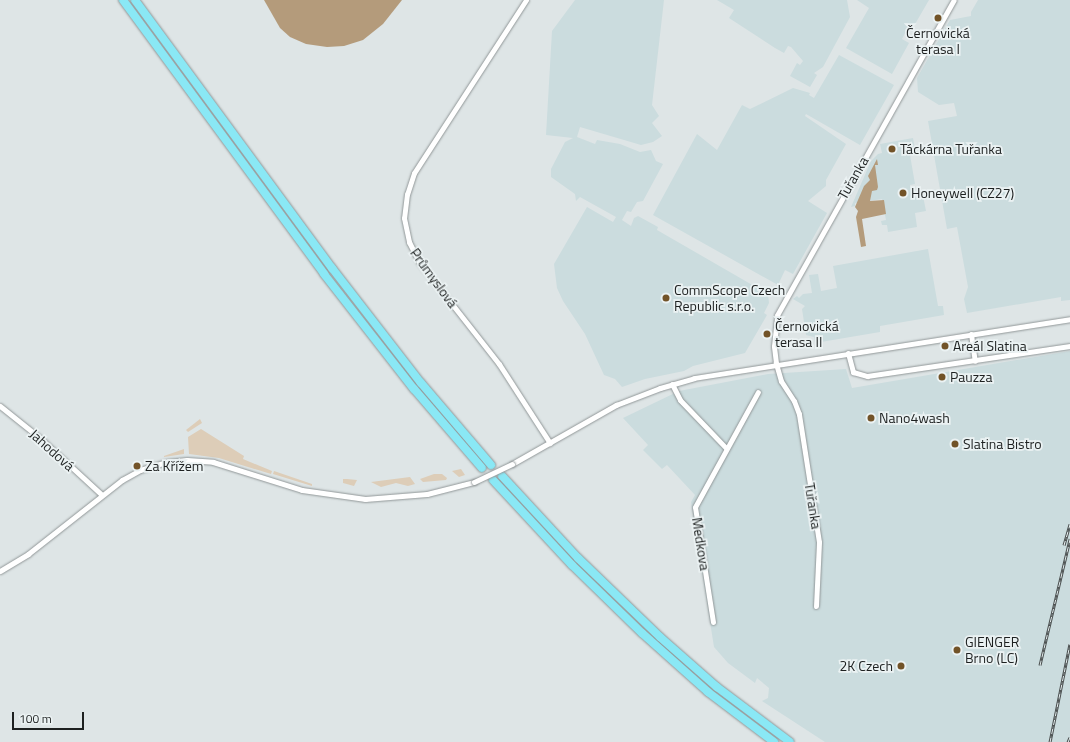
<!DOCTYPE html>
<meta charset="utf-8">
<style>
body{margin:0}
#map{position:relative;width:1070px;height:742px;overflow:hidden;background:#dee5e6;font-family:"Titillium Web",sans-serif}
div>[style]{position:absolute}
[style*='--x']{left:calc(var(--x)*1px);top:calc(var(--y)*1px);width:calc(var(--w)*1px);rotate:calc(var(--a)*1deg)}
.built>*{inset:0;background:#cbdcde}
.green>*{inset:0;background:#ddcdb8}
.water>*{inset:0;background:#b49b7b}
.roads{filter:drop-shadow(0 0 1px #919798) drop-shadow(0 0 1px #919798)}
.minor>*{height:5px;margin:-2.5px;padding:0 2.5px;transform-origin:2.5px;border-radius:2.5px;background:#fff}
.highway>*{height:8px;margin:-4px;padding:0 4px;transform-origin:4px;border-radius:4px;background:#8ae8f5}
.rail>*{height:3px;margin-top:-1.5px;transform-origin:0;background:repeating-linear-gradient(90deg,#ebf2f3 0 4.5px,#4a4e4e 0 9px);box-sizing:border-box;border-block:1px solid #4a4e4e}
.bridges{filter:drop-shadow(0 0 1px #919798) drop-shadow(0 0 1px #919798)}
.minor-bridge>*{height:5px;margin:-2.5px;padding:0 2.5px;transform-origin:2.5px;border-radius:2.5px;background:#fff}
.dots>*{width:11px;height:11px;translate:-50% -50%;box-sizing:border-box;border:2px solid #ebf2f3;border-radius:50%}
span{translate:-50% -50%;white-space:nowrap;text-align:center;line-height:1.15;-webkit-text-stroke:3.5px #ebf2f3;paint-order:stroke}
.poi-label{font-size:14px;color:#1d2020}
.left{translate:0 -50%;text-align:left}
.right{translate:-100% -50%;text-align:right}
.street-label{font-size:14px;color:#1d2020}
.scale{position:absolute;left:12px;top:712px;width:72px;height:18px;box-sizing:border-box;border:2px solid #1d2020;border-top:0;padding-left:5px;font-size:12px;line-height:14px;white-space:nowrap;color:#1d2020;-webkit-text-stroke:3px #ebf2f3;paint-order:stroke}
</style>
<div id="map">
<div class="built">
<div style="clip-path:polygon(575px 0,664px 0,652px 105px,659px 116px,652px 123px,662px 136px,653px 142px,641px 145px,580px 127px,577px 137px,595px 144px,597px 140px,620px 144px,640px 152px,651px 150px,656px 161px,663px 164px,643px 201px,637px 202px,631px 212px,627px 211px,622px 220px,631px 226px,634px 218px,638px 216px,658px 227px,657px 230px,768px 294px,769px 303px,764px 313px,767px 315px,745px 353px,693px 366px,684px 371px,645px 379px,622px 387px,615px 379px,604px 375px,585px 334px,563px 301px,557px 288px,554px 264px,587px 207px,613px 222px,616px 217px,580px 197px,576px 201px,575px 194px,551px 177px,551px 169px,565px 142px,573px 138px,546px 135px,552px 31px)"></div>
<div style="clip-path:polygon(717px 0,847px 0,850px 17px,823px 67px,814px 73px,817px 75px,810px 87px,790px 76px,797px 63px,800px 65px,803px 61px,791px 47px,788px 46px,784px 53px,775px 48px,729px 18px,734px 10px)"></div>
<div style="clip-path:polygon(857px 0,929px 0,911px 31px,907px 29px,902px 39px,909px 43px,892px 74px,846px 48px,869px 8px)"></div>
<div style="clip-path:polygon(978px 0,1070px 0,1070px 300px,1061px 301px,1061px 297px,967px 313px,964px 299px,968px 287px,957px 227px,947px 229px,928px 121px,957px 116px,954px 103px,939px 105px,918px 92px,917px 78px,950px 20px,971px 16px,971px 12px)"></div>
<div style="clip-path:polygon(839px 55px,894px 85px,860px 145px,806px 114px,805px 116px,846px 144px,826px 180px,826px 186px,808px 201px,827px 213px,793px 274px,785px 270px,778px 285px,653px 215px,697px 134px,717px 150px,742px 105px,750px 109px,793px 88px,810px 93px,809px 95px,814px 98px)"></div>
<div style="clip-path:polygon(913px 138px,916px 154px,910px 155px,915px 184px,910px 185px,912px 198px,923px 196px,926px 211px,915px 213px,917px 227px,888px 232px,887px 225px,882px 225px,881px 221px,886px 220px,882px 199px,855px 203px,855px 206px,851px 207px,871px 161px,878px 154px,882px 153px,880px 144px)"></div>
<div style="clip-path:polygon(928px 249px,938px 306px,943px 306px,944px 315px,880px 326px,880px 332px,815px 343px,814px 337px,806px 335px,802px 309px,805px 306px,793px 299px,797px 296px,799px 298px,803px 294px,812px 293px,809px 275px,818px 274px,821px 291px,837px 288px,833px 266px)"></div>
<div style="clip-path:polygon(1070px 351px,1070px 742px,825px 742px,762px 701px,768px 698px,769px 688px,757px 678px,755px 683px,728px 663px,714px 647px,691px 502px,695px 495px,667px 465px,662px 469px,643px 450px,648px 445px,623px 418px,679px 391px,768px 374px,846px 369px,852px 388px)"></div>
</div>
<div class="green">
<div style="clip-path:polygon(200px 419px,202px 423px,188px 432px,186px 430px)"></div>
<div style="clip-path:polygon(201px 429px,244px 456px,243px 459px,272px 471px,271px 474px,219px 458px,189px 454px,188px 437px)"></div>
<div style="clip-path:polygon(184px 449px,184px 454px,164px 457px,164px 456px)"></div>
<div style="clip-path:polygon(461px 469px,465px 475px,459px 477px,452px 471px)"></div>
<div style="clip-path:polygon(274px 471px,312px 484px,312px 486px,273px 474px)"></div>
<div style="clip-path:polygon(434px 474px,442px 474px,447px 478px,446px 480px,423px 482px,420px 479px)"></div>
<div style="clip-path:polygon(410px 477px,415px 484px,408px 486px,396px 483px,381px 487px,371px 482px)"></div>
<div style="clip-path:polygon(343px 479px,347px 479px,357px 480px,354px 486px,343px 483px)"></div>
</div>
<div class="water">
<div style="clip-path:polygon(264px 0,402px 0,383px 24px,363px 40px,344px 46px,327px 47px,306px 44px,290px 37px,280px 28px)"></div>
<div style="clip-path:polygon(877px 159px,878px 165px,875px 165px,878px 187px,877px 190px,872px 191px,870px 201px,884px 200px,886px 214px,862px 219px,866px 246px,861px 247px,856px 217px,858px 211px,855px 207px,864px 186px,870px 180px,868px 176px)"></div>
</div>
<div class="roads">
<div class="minor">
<div style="--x:526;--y:0;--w:206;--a:122.9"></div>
<div style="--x:414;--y:173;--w:22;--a:108"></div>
<div style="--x:407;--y:194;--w:24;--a:97"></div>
<div style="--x:404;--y:218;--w:25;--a:78"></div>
<div style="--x:409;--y:242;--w:22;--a:63"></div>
<div style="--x:419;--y:262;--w:130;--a:51.9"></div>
<div style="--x:499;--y:364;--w:94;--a:57.2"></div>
<div style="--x:971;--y:334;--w:27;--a:82"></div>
<div style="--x:848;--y:353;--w:20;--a:75"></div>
<div style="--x:853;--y:372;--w:15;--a:16"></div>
<div style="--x:867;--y:376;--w:205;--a:-8.4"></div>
<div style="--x:672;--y:384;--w:18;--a:63"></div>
<div style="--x:680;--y:400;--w:66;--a:46.2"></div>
<div style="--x:0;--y:406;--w:51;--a:38.7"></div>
<div style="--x:40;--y:438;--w:84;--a:42.6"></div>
<div style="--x:512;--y:464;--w:120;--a:-29.6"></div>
<div style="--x:616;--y:405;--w:47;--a:-21.1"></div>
<div style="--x:660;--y:388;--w:35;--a:-16"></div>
<div style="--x:694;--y:378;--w:381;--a:-8.9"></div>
<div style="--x:0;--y:571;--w:33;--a:-31"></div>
<div style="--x:28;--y:554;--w:120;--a:-38.2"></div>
<div style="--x:122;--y:480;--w:21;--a:-29"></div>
<div style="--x:140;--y:470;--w:28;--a:-17"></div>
<div style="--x:167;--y:462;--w:20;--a:-6"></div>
<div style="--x:187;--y:460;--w:26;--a:4"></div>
<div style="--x:213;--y:462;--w:93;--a:17.5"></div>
<div style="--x:302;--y:490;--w:64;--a:8.1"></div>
<div style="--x:365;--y:499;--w:62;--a:-4.6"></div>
<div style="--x:427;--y:494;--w:49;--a:-14.3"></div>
<div style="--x:816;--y:606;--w:64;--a:-87.3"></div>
<div style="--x:819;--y:542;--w:130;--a:-98.9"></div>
<div style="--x:799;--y:414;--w:14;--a:-111"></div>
<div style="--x:794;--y:401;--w:24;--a:-123"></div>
<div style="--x:781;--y:381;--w:19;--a:-106"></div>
<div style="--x:776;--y:363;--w:17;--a:-97"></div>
<div style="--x:774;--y:346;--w:31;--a:-84"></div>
<div style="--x:777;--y:315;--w:361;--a:-60.7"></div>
<div style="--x:713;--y:622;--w:116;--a:-98.9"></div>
<div style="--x:695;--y:507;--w:131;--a:-61.3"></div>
</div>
<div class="highway">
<div style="--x:123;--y:0;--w:340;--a:53.7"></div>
<div style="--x:324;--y:274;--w:146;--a:52"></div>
<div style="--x:414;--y:389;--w:104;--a:49.3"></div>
<div style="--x:135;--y:0;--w:333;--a:53.7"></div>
<div style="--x:332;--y:268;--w:145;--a:52.3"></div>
<div style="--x:421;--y:383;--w:108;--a:49.5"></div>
<div style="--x:502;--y:476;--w:112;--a:47.2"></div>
<div style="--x:578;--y:558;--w:114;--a:43.9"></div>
<div style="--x:660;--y:637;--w:76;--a:41.3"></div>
<div style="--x:717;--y:687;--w:91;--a:37"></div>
<div style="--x:493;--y:480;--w:116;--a:47.1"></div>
<div style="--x:572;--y:565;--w:98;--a:44.2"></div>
<div style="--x:642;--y:633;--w:89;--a:41.8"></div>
<div style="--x:708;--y:692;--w:83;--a:37.1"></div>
</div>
</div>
<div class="rail">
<div style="--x:1064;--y:545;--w:22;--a:-74"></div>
<div style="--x:1040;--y:665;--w:130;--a:-76.6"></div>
<div style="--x:1050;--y:742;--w:100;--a:-78.5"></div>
<div style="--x:1068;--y:742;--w:5;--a:-68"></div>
</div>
<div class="bridges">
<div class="minor-bridge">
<div style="--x:474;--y:482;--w:42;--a:-25.3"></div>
</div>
</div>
<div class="dots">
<div style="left:938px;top:18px;background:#725328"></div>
<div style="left:892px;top:149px;background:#725328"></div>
<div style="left:903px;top:193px;background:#725328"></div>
<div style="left:666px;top:298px;background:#725328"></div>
<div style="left:767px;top:334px;background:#725328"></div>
<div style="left:945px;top:346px;background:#725328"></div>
<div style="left:942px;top:377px;background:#725328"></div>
<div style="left:871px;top:418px;background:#725328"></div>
<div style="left:955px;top:444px;background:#725328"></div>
<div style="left:137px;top:466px;background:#725328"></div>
<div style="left:957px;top:650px;background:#725328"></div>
<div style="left:901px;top:666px;background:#725328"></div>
</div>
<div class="poi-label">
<span style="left:938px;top:41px">Černovická<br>terasa I</span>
<span class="left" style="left:900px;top:149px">Táckárna Tuřanka</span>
<span class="left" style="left:911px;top:193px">Honeywell (CZ27)</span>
<span class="left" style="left:674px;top:298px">CommScope Czech<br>Republic s.r.o.</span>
<span class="left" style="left:775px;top:334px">Černovická<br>terasa II</span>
<span class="left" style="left:953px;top:346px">Areál Slatina</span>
<span class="left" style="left:950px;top:377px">Pauzza</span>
<span class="left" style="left:879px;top:418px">Nano4wash</span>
<span class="left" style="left:963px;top:444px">Slatina Bistro</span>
<span class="left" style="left:145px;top:466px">Za Křížem</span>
<span class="left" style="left:965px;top:650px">GIENGER<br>Brno (LC)</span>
<span class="right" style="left:893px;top:666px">2K Czech</span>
</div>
<div class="street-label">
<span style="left:853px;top:178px;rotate:-60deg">Tuřanka</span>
<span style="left:434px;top:278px;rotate:54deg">Průmyslová</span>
<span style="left:52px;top:450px;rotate:42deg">Jahodová</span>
<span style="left:813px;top:506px;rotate:81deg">Tuřanka</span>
<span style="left:701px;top:544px;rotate:81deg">Medkova</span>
</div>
<div class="scale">100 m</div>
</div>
